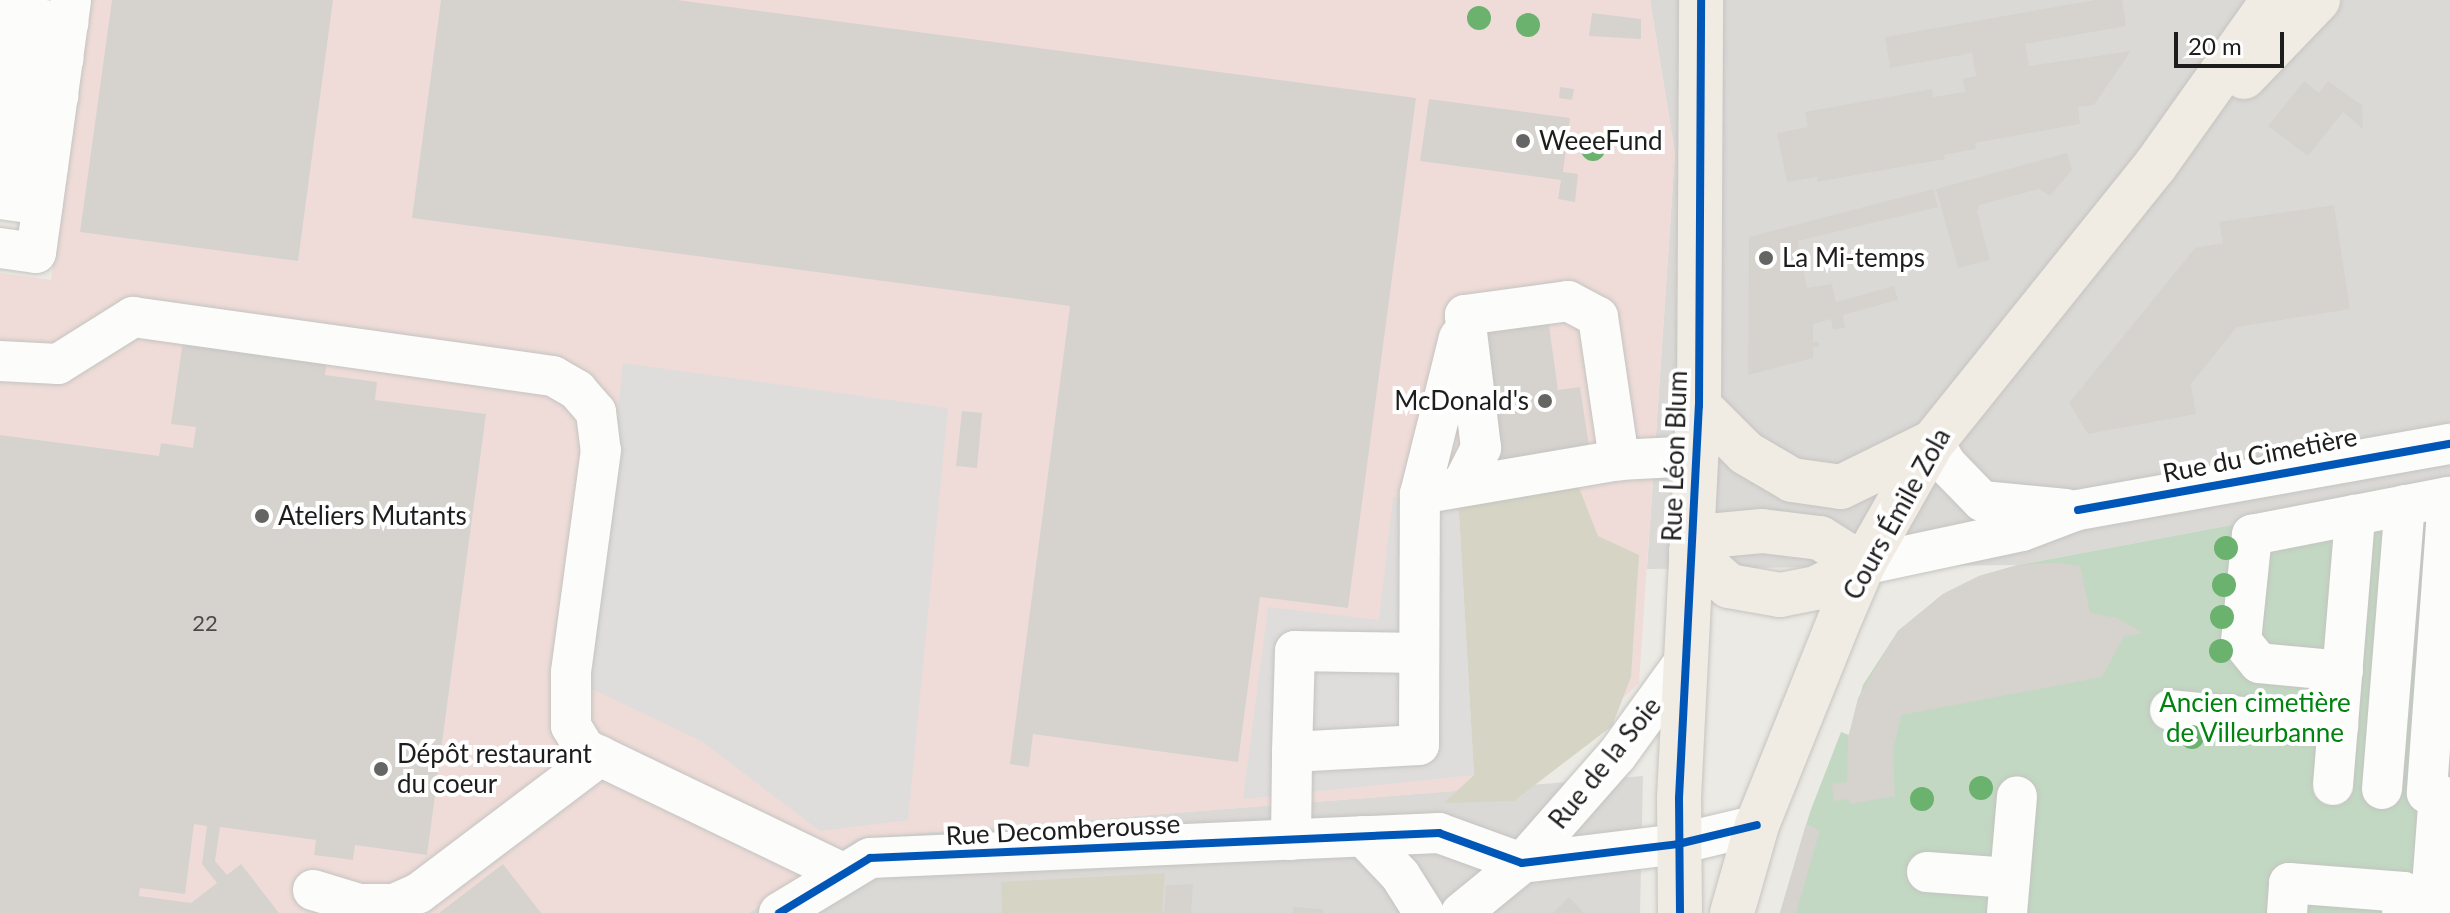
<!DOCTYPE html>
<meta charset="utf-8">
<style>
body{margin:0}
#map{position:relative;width:2450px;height:913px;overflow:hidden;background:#eceae4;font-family:Lato,sans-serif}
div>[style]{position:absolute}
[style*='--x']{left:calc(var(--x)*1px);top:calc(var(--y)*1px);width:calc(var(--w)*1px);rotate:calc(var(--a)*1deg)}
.residential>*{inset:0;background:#dbd9d6}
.commercial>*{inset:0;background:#efdcd8}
.construction>*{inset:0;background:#d6d5c5}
.cemetery>*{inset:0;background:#c2d8c2}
.parking>*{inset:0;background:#dedddb}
.building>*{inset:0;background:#d6d3cf}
.roads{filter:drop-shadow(0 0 2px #c4c4c1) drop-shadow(0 0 2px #c4c4c1)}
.minor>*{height:40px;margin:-20px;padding:0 20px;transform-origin:20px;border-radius:20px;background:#fcfcfb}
.major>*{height:44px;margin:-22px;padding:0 22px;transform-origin:22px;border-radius:22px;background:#f0ebe3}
.cycleway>*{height:8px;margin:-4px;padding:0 4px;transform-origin:4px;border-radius:4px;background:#0057b8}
.trees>*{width:24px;height:24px;margin:-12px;border-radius:50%;background:#6bb26f}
.dots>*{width:22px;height:22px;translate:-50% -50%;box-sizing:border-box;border:4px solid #fff;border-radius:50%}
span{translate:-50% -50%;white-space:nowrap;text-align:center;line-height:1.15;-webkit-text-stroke:8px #fff;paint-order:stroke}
.number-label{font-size:22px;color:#4b4a4a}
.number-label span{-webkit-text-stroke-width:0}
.poi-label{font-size:26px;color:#1d1d1d}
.left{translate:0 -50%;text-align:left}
.right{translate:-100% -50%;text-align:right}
.street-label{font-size:26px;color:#1d1d1d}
.park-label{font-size:26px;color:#01840f}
.scale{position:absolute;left:2174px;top:32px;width:110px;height:36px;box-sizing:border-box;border:4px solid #1d1d1d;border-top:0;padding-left:10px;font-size:24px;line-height:28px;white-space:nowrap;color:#1d1d1d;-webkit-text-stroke:6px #fff;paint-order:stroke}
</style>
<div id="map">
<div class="residential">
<div style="clip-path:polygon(1650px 0,2450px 0,2450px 484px,2018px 565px,1647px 569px,1675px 153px)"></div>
<div style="clip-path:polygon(1643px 776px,1640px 913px,749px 913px,857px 838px)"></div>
</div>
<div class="commercial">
<div style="clip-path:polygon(89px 0,1650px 0,1675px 153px,1639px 683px,1532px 785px,857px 838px,749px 913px,0 913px,0 273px,51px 280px)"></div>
</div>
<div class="construction">
<div style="clip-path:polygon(1578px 485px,1598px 536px,1639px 555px,1631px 677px,1612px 726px,1514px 801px,1444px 803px,1474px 775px,1458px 496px)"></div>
<div style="clip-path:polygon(1165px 873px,1162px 913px,1002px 913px,1001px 882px)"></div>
</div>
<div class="cemetery">
<div style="clip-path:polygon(2450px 484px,2450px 913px,1780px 913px,1810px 812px,1841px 732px,1849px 735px,1863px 685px,1898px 631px,1943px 594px,1979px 576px,2018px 565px)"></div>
</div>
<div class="parking">
<div style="clip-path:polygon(623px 363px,948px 408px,908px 820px,820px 831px,701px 741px,588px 687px)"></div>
<div style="clip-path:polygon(1458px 496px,1474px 775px,1243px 799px,1268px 607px,1379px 620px,1393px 497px)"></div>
</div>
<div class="building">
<div style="clip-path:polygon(112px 0,333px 0,298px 261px,80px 232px)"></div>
<div style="clip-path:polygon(441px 0,677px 0,1416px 98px,1348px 608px,1260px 597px,1238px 762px,1033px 734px,1029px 767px,1010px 764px,1070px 306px,412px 218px)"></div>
<div style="clip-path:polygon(2095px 0,2122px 0,2126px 26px,2025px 44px,2029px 66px,2131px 51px,2094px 105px,2078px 107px,2080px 124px,1975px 143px,1976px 149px,1944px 155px,1945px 159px,1817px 182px,1817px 177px,1787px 182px,1777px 133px,1808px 127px,1805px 112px,1932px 89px,1933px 97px,1965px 92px,1963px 79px,1976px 76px,1972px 53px,1890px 68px,1885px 37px)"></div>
<div style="clip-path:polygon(1592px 13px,1641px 19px,1641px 39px,1589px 36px)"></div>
<div style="clip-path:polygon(2304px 81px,2319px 93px,2328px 81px,2362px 105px,2363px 129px,2343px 112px,2308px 156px,2268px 126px)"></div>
<div style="clip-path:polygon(1560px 87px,1574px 89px,1572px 100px,1559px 98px)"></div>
<div style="clip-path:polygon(1429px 99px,1570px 118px,1563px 172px,1578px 174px,1575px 202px,1558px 199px,1561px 180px,1420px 161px)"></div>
<div style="clip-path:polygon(2067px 153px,2072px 170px,2050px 196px,2039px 189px,1980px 205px,1977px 211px,1990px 260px,1958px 268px,1936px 189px)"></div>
<div style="clip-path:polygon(1933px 189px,1938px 207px,1798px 241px,1807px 288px,1832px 284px,1836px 302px,1894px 286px,1898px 300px,1843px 315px,1845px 328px,1833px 330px,1831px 319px,1813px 324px,1813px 342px,1819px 342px,1819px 347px,1813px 347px,1813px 358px,1748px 375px,1749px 237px)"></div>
<div style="clip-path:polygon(2334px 205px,2350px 309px,2237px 327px,2191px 384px,2196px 414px,2088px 434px,2069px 403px,2195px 248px,2223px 243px,2219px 222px)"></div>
<div style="clip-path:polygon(1547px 312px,1558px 390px,1580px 387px,1590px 453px,1498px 470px,1476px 324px)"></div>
<div style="clip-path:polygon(evenodd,183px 341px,327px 361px,325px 375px,377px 382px,375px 400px,486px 414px,427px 855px,355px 845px,353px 860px,314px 855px,316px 840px,220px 827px,215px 861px,227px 875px,241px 864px,279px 913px,0 913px,0 435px,159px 456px,161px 443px,193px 448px,196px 427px,171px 424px,183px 341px,194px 824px,207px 826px,202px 864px,217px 883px,191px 903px,139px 896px,140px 888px,185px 894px,194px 824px)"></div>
<div style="clip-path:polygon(962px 411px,982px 413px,977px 468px,956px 466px)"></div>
<div style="clip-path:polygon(2058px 563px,2080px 566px,2090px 613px,2117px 618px,2143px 633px,2124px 636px,2102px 677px,1901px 715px,1893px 751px,1895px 796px,1850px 804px,1849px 799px,1834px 801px,1832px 784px,1847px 782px,1848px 738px,1858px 698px,1898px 631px,1943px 594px,1979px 576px,2018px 565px)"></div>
<div style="clip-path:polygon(1806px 824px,1820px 830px,1796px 913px,1780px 913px)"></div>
<div style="clip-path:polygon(503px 864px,541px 913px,439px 913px)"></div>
<div style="clip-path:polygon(1193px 884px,1191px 913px,1164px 913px,1166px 885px)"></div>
<div style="clip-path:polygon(1569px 897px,1584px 913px,1553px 913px)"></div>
<div style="clip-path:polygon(1293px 907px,1323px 909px,1323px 913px,1293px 913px)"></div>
</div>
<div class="roads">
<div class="minor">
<div style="--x:0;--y:14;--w:69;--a:7.5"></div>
<div style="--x:0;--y:51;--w:64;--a:7.2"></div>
<div style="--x:0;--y:88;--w:59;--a:7.9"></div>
<div style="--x:0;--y:125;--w:53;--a:7.5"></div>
<div style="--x:0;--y:163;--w:48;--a:7.1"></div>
<div style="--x:0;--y:199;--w:43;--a:7.9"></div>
<div style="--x:0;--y:248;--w:36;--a:8"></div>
<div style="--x:36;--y:253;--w:255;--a:-82.1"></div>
<div style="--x:0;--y:361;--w:58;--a:3"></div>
<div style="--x:58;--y:364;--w:89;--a:-32.1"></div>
<div style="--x:133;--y:317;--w:424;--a:8"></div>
<div style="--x:553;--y:376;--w:28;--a:30"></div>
<div style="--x:577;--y:390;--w:29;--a:49"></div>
<div style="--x:596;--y:412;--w:38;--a:83"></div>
<div style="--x:601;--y:450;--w:225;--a:97.7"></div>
<div style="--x:571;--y:673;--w:53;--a:90"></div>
<div style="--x:571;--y:726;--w:27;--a:59"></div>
<div style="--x:585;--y:749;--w:286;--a:25.7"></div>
<div style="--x:1933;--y:442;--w:27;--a:59"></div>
<div style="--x:1947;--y:465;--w:50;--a:45.8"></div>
<div style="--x:1982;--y:501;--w:84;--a:5.4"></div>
<div style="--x:1462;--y:485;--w:42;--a:-62.8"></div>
<div style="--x:1481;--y:448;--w:134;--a:-96.9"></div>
<div style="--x:1465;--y:315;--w:104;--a:-7.7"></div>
<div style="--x:1568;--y:301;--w:34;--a:28"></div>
<div style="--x:1598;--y:317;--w:145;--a:81.6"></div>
<div style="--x:1420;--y:494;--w:161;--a:-76"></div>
<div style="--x:1863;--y:565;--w:163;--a:-12.1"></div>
<div style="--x:2022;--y:531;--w:60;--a:-20.6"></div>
<div style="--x:2078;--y:510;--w:378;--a:-10.1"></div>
<div style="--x:1419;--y:653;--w:124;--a:-179.1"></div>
<div style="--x:1295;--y:651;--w:101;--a:91.7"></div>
<div style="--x:1292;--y:752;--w:127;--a:-3.2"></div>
<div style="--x:1419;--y:745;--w:251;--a:-89.8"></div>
<div style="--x:1420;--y:494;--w:202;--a:-9.7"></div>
<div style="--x:1619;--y:460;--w:77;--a:-3"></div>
<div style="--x:2343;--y:671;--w:84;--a:-174.6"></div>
<div style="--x:2259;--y:663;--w:28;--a:-129"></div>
<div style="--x:2241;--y:641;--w:107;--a:-84.1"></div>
<div style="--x:2252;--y:535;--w:105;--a:-11"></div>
<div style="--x:2170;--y:710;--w:169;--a:5.4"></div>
<div style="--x:2333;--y:785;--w:271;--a:-85.3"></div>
<div style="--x:2355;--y:515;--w:95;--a:-11"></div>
<div style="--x:2448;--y:497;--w:297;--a:94.1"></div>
<div style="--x:2382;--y:789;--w:285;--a:-85.4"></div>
<div style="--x:1363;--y:836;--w:54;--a:46.5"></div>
<div style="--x:1400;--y:875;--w:45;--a:57.7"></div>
<div style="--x:1291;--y:840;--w:88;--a:-89.3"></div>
<div style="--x:1927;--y:872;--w:83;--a:4.1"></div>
<div style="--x:313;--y:890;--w:48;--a:16.9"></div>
<div style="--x:359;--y:904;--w:35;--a:0"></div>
<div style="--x:394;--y:904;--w:27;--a:-24"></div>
<div style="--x:419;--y:893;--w:227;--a:-37.1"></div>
<div style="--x:779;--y:913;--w:106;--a:-31.1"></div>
<div style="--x:870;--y:858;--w:570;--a:-2.52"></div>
<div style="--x:1439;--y:833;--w:88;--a:19.9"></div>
<div style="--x:1522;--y:863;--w:157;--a:-6.9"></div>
<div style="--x:1678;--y:844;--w:81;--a:-13.5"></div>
<div style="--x:1461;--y:913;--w:79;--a:-39.3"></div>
<div style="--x:1522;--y:863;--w:144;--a:-48.7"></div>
<div style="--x:1617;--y:755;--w:116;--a:-54.1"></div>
<div style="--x:2007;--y:913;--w:117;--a:-85.1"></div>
<div style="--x:2287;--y:913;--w:30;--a:-86"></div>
<div style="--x:2289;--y:883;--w:115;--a:4.5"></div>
<div style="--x:2404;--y:892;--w:21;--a:95"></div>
<div style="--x:2430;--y:913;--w:119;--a:-85.7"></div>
</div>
<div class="major">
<div style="--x:2244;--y:77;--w:107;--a:-46.1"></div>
<div style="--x:1699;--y:406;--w:66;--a:45"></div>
<div style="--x:1746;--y:453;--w:53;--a:30.4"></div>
<div style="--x:1792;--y:480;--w:49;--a:8.1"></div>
<div style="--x:1841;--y:487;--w:102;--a:-26.1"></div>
<div style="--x:1762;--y:531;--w:58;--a:6.9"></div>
<div style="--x:1820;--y:538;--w:51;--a:32.1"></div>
<div style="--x:1863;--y:565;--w:52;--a:153.9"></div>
<div style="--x:1816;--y:588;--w:37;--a:169"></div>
<div style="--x:1780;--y:595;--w:52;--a:-170"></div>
<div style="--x:1729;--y:586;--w:51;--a:-138.2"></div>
<div style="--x:1691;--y:552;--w:33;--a:-31"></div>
<div style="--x:1719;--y:535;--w:43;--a:-5.3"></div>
<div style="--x:1680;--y:913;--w:115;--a:-90.5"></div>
<div style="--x:1679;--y:798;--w:393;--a:-87.1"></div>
<div style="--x:1699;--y:406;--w:406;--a:-89.7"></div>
<div style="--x:1732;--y:913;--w:91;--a:-74.1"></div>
<div style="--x:1757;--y:825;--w:227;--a:-68.1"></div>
<div style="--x:1842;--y:614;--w:53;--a:-66.8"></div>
<div style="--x:1863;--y:565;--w:142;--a:-60.4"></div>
<div style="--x:1933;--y:442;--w:354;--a:-51.2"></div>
<div style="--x:2155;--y:166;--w:204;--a:-54.6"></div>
</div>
</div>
<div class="cycleway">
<div style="--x:2078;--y:510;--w:378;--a:-10.1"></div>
<div style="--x:779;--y:913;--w:106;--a:-31.1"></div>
<div style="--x:870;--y:858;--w:570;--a:-2.52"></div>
<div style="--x:1439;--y:833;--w:88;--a:19.9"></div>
<div style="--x:1522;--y:863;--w:157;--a:-6.9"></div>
<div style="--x:1678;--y:844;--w:81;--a:-13.5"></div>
<div style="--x:1680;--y:913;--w:115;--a:-90.5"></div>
<div style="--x:1679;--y:798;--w:393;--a:-87.1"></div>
<div style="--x:1699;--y:406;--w:406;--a:-89.7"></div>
</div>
<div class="trees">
<div style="left:1479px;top:18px"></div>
<div style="left:1528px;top:25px"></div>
<div style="left:1593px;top:149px"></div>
<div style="left:2226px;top:548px"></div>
<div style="left:2224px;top:585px"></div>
<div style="left:2222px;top:617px"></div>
<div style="left:2221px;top:651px"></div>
<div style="left:2192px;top:737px"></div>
<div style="left:1981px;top:788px"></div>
<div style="left:1922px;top:799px"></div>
</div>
<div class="dots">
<div style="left:1523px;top:141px;background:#656563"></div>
<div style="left:1766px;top:258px;background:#656563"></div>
<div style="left:1545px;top:401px;background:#656563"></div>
<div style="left:262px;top:516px;background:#656563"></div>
<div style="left:381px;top:769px;background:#656563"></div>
</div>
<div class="number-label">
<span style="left:205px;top:623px">22</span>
</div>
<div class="poi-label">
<span class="left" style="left:1539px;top:141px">WeeeFund</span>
<span class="left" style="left:1782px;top:258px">La Mi-temps</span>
<span class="right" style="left:1529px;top:401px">McDonald's</span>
<span class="left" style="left:278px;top:516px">Ateliers Mutants</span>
<span class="left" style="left:397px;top:769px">Dépôt restaurant<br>du coeur</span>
</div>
<div class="street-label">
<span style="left:2260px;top:455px;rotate:-11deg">Rue du Cimetière</span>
<span style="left:1675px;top:456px;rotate:-88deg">Rue Léon Blum</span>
<span style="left:1897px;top:514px;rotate:-61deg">Cours Émile Zola</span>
<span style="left:1605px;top:763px;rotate:-51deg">Rue de la Soie</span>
<span style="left:1063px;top:830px;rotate:-3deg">Rue Decomberousse</span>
</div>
<div class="park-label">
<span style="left:2255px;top:718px">Ancien cimetière<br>de Villeurbanne</span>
</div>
<div class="scale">20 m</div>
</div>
